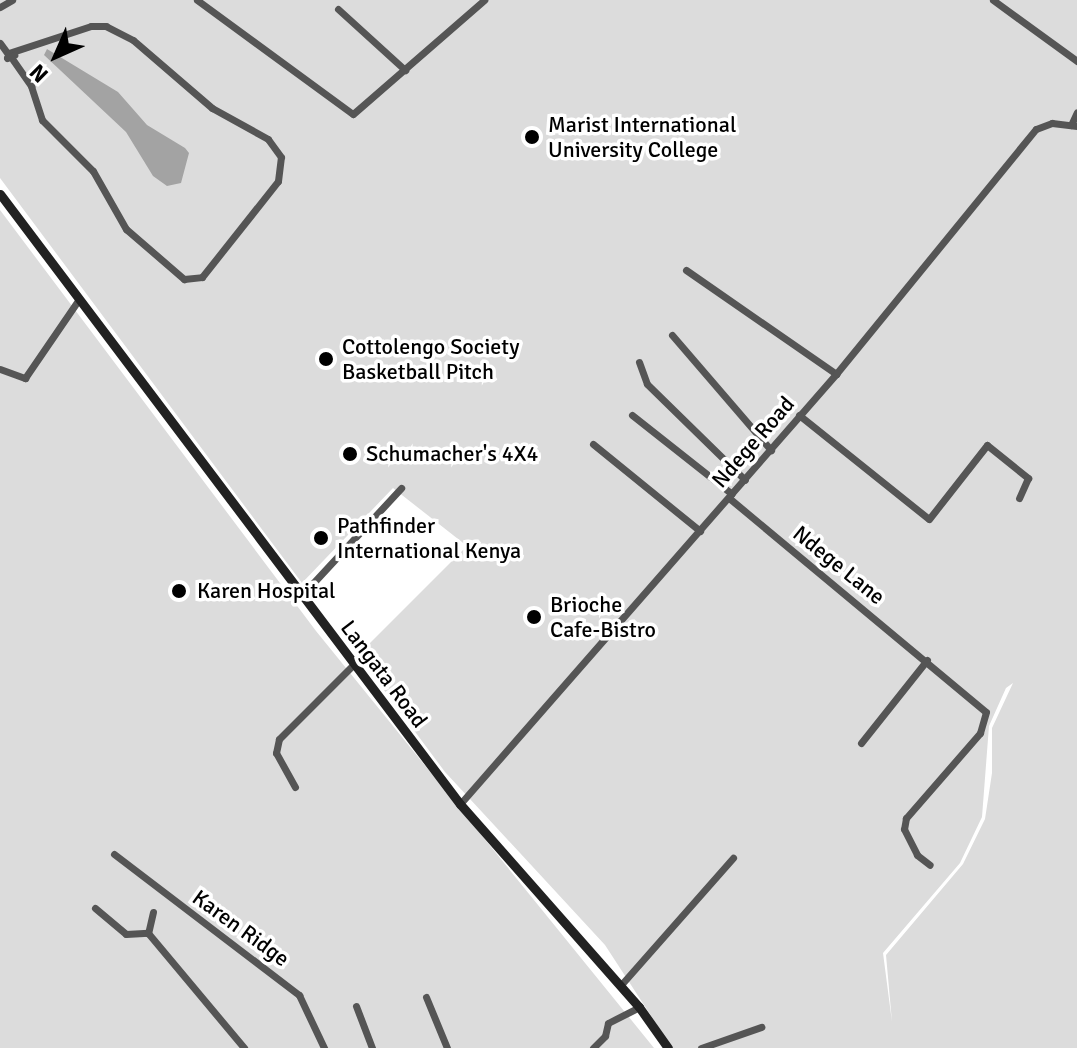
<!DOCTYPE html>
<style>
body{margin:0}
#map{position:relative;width:1077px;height:1048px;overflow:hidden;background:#fff;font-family:Signika,sans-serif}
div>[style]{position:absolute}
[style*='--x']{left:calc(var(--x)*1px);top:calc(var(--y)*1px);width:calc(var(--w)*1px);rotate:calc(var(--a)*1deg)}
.green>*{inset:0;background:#dcdcdc}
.water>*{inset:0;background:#a3a3a3}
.street>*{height:7px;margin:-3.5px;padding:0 3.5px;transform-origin:3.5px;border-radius:3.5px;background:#555}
.secondary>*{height:9px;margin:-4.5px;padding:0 4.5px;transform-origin:4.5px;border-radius:4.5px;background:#222}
.dots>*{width:22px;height:22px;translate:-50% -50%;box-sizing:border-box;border:4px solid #fff;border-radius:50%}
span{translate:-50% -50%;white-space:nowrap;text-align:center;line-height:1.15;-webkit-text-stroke:7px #fff;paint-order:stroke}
.poi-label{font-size:22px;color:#000}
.left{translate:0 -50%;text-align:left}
.street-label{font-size:22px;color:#000}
.north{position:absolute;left:16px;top:16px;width:80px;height:80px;-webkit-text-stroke:6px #fff;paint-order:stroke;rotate:225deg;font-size:22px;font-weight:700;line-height:32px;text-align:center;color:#000}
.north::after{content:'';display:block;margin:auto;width:28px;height:36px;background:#000;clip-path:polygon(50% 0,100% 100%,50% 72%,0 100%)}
</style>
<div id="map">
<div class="green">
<div style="clip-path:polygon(evenodd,0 0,1077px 0,1077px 1048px,672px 1048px,605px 945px,445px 772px,358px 655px,467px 546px,393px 488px,302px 583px,0 178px,0 0,1013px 683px,992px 728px,992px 773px,985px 819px,963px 864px,886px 955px,892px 1022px,883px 953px,960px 863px,982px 817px,989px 726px,1006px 688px,1013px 683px)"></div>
<div style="clip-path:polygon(0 210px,316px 631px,654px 1048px,0 1048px)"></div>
</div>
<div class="water">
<div style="clip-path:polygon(47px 49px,118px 92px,147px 125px,185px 148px,189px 153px,181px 183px,167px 186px,153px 176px,126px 132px,44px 55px)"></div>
</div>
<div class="street">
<div style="--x:197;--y:0;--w:193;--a:36.2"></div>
<div style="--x:353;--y:114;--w:174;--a:-41"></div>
<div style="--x:993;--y:0;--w:104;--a:36"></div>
<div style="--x:0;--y:7;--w:14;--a:-30"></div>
<div style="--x:338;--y:9;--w:91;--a:42.3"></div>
<div style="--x:0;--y:43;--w:14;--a:54"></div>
<div style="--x:13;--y:60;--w:32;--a:55"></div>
<div style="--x:31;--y:86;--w:36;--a:72"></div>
<div style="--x:42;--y:120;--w:72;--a:45"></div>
<div style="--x:93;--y:171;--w:67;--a:60.4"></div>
<div style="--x:126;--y:229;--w:77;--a:40.8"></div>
<div style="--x:184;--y:279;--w:18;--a:-6"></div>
<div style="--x:202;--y:277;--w:122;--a:-51.6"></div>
<div style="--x:278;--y:181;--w:24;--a:-83"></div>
<div style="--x:281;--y:157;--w:22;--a:-126"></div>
<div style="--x:268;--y:139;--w:64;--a:-151"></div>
<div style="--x:212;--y:108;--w:104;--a:-139.3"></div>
<div style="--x:133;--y:40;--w:30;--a:-153"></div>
<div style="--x:106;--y:26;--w:15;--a:180"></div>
<div style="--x:91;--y:26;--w:86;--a:161.8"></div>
<div style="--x:9;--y:53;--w:5;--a:112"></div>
<div style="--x:7;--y:58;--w:8;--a:-23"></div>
<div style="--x:1071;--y:125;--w:14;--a:-65"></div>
<div style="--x:686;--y:270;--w:183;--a:34.7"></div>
<div style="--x:672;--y:335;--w:152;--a:49.3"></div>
<div style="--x:639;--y:362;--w:23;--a:70"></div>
<div style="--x:647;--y:384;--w:137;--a:44.4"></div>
<div style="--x:0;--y:369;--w:27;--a:20"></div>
<div style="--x:25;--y:378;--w:96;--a:-55.6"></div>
<div style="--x:632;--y:415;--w:127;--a:38.3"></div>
<div style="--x:799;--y:415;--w:166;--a:38.7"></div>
<div style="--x:929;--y:519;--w:94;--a:-51.9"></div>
<div style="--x:987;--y:445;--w:53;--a:38.8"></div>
<div style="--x:1028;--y:478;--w:22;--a:114"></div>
<div style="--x:593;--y:444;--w:138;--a:39.1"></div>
<div style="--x:729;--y:498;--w:334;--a:39.8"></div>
<div style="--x:986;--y:712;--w:22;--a:106"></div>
<div style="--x:980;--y:733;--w:113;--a:131"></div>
<div style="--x:906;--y:818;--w:11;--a:100"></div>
<div style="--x:904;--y:829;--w:29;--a:63"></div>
<div style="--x:917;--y:855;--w:16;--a:38"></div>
<div style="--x:302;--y:595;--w:146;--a:-47.2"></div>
<div style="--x:861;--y:743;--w:106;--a:-51.5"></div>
<div style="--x:295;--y:787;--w:39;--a:-119"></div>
<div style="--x:276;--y:753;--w:14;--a:-78"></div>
<div style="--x:279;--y:739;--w:106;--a:-45"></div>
<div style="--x:460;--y:804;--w:571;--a:-48.83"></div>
<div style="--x:836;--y:374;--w:316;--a:-50.8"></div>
<div style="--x:1036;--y:129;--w:17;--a:-21"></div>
<div style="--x:1052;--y:123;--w:25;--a:7"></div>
<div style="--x:114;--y:854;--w:233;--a:37.3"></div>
<div style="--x:299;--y:995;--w:59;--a:64.7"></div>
<div style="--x:95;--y:908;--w:40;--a:40"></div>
<div style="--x:126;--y:934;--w:22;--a:-3"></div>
<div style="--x:153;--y:912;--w:22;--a:103"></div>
<div style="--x:148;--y:933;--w:150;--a:50.1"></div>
<div style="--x:620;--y:986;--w:171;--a:-48.6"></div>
<div style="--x:426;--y:997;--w:55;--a:67.6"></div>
<div style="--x:356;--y:1006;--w:45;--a:69.1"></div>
<div style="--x:593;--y:1048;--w:17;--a:-45"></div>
<div style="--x:605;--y:1036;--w:13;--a:-77"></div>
<div style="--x:608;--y:1023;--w:35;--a:-27"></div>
<div style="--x:701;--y:1048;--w:64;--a:-19.3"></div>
</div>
<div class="secondary">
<div style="--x:0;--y:194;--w:764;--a:52.98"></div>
<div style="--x:460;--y:804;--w:271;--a:48.6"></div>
<div style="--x:639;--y:1007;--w:50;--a:54.7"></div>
</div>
<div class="dots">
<div style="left:532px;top:137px;background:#000"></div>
<div style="left:326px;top:359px;background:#000"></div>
<div style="left:350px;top:454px;background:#000"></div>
<div style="left:321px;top:538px;background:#000"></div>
<div style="left:179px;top:591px;background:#000"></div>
<div style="left:534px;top:617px;background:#000"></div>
</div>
<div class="poi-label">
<span class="left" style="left:548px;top:137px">Marist International<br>University College</span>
<span class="left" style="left:342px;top:359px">Cottolengo Society<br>Basketball Pitch</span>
<span class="left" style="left:366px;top:454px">Schumacher's 4X4</span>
<span class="left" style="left:337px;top:538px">Pathfinder<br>International Kenya</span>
<span class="left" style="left:197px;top:591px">Karen Hospital</span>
<span class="left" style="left:550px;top:617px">Brioche<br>Cafe-Bistro</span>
</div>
<div class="street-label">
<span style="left:753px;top:442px;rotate:-49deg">Ndege Road</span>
<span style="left:839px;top:565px;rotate:39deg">Ndege Lane</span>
<span style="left:384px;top:674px;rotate:53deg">Langata Road</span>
<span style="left:241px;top:928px;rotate:36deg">Karen Ridge</span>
</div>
<div class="north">N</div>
</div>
